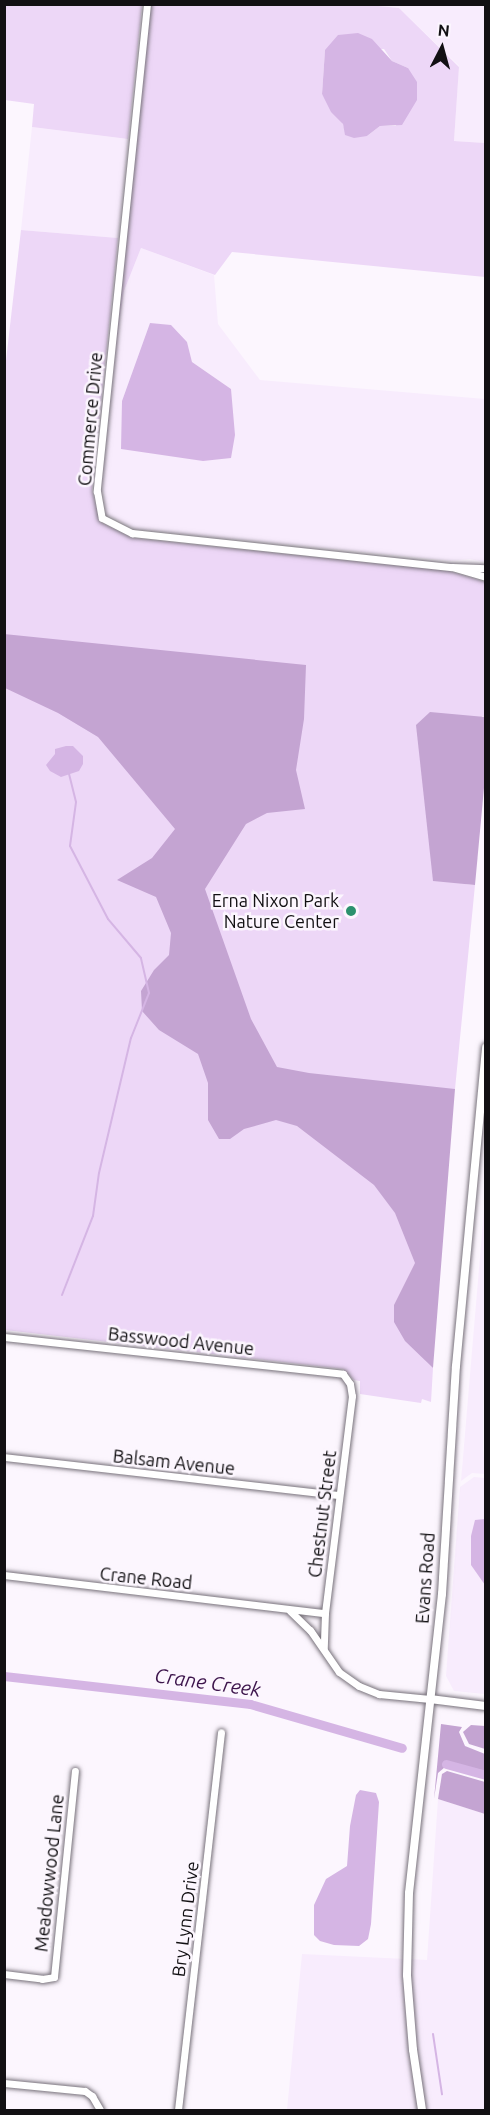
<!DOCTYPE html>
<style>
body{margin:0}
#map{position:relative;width:490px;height:2115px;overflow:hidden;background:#fcf6fe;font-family:Ubuntu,sans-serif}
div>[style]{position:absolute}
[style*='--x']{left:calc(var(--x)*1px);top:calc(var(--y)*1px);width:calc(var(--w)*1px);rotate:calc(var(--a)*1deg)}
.built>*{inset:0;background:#f8ecfd}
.green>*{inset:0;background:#edd7f7}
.forest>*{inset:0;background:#c4a4d2}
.water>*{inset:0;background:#d5b5e4}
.stream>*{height:2px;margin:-1px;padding:0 1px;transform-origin:1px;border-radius:1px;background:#d5b5e4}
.canal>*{height:9px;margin:-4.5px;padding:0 4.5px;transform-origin:4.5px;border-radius:4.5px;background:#d5b5e4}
.roads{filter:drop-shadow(0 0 2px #78727b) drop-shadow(0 0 2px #78727b)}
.minor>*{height:7px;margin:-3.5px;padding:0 3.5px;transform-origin:3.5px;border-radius:3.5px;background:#fff}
.tertiary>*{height:8px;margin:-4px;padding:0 4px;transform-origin:4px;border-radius:4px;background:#fff}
.dots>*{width:16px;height:16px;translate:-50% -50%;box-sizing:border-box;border:3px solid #fcf6fe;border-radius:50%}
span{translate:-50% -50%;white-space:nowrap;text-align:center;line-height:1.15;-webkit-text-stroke:5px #fcf6fe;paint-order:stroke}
.street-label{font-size:18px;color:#121013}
.poi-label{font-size:18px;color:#121013}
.right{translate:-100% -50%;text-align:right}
.water-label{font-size:20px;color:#3d154c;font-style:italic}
.frame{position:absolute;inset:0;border:6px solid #121013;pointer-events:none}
.north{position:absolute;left:412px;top:18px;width:60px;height:60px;-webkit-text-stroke:4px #fcf6fe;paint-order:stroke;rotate:6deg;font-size:16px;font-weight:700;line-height:24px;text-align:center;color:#121013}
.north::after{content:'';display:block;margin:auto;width:21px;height:27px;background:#121013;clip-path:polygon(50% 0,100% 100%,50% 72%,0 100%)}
</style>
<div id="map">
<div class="built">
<div style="clip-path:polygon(357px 5px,485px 5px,485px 143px,454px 141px,459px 66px,399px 8px)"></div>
<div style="clip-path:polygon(32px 127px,128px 139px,118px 238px,21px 230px)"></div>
<div style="clip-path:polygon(evenodd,141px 248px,214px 275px,218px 324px,260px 380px,485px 399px,485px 562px,470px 559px,450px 561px,135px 529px,106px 514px,102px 481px,115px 352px,124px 291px,141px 248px,150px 323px,187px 342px,192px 362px,231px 389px,122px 401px,150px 323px)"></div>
<div style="clip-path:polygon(485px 1198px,483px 1449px,485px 1474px,472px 1473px,461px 1481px)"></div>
<div style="clip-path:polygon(474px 1477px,485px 1478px,485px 1694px,454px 1691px,446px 1676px,460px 1487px)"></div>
<div style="clip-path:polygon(438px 1799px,485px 1814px,485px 2110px,287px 2110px,302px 1954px,427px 1960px)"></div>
</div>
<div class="green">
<div style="clip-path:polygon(5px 4px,142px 5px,128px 139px,32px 127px,34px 104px,5px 100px)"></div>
<div style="clip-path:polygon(evenodd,357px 4px,399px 8px,459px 67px,454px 141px,485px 143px,485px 277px,232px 252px,215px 275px,141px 248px,124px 291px,115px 352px,150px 5px,357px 4px,384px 49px,392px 61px,408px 68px,396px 126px,380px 126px,367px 136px,346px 135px,343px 124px,322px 94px,325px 50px,384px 49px)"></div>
<div style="clip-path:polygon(21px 230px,118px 238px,92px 490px,100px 522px,132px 538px,449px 571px,485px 582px,486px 717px,482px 716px,465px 884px,475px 885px,455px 1089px,445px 1089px,425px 1360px,433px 1368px,431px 1402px,422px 1399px,421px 1403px,360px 1394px,360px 1381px,354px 1380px,343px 1369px,5px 1330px,4px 378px)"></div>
</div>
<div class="forest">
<div style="clip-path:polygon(4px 634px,306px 665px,304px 719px,296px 770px,305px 809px,267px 813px,246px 824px,205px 889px,251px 1019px,277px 1067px,309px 1073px,455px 1089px,433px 1368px,405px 1341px,394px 1322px,394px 1305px,415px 1263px,395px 1213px,374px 1185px,297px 1126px,276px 1120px,244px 1129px,230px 1139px,219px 1139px,208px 1120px,208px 1083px,198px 1054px,159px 1030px,142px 1011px,141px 991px,154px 970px,169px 955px,171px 933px,156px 897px,117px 880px,152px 858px,175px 829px,98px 737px,58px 713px,5px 688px)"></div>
<div style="clip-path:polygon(430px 712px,485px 717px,485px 777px,475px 885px,433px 881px,416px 725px)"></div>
<div style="clip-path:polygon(441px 1724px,462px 1727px,459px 1732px,465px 1746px,485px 1754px,485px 1778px,445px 1767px,438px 1773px,434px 1799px)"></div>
<div style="clip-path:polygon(471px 1725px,485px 1726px,485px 1749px,469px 1744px,463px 1732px)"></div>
<div style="clip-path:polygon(447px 1771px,485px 1782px,485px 1814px,438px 1799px,442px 1774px)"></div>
</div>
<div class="water">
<div style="clip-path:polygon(358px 33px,372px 39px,392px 61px,408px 68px,417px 82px,417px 100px,402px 125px,380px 126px,367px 136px,354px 138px,345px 135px,343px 124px,331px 112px,322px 94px,325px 50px,338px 35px)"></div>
<div style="clip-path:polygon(150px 323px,171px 325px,187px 342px,192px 362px,231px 389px,235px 435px,231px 458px,203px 461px,121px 449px,122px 401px)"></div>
<div style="clip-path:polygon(66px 746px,73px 746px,83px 756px,83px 764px,79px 771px,61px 777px,50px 771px,46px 765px,55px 754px,55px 749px)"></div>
<div style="clip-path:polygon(485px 1519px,486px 1519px,485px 1585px,471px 1565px,471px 1536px,475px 1520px)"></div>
<div style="clip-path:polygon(360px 1790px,376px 1793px,379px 1802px,371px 1924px,368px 1939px,359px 1946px,334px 1945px,320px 1941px,314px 1935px,314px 1905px,326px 1879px,347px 1866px,350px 1826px,356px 1795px)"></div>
</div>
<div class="stream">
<div style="--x:62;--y:1295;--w:85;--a:-68.6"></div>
<div style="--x:93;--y:1216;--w:43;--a:-82.1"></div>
<div style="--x:99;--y:1173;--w:139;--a:-76.7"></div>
<div style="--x:131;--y:1038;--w:48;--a:-68.2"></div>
<div style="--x:149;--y:993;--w:36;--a:-103"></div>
<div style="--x:141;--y:958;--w:51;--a:-130.2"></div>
<div style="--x:108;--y:919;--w:82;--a:-117.5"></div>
<div style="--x:70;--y:846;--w:44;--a:-82.2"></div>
<div style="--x:76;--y:802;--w:29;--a:-104"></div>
<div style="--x:433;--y:2034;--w:61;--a:81.5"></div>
</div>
<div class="canal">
<div style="--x:4;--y:1676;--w:248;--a:6.5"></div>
<div style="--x:250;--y:1704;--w:158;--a:16.1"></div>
<div style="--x:446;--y:1764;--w:41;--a:15.4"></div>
</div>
<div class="roads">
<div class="minor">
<div style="--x:147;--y:4;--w:490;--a:95.9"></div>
<div style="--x:97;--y:491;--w:27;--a:80"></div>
<div style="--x:102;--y:518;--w:34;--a:27"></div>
<div style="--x:132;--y:533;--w:322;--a:6.1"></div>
<div style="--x:452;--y:567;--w:34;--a:2"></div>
<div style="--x:455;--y:568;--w:32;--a:16"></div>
<div style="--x:4;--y:1337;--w:341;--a:6.2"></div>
<div style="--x:343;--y:1374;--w:12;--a:55"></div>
<div style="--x:350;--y:1384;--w:12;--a:81"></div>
<div style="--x:352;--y:1396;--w:219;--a:97.1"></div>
<div style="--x:325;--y:1613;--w:35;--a:92"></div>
<div style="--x:4;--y:1457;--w:337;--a:6.5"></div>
<div style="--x:4;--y:1575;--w:323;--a:6.8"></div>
<div style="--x:290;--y:1611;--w:28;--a:44"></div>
<div style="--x:310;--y:1630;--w:51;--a:55.4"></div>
<div style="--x:339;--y:1672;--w:24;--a:35"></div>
<div style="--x:359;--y:1686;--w:22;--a:22"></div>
<div style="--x:379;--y:1694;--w:51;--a:5.6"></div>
<div style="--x:4;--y:1974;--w:38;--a:7"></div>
<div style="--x:42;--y:1979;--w:12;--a:-9"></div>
<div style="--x:54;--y:1977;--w:207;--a:-84.2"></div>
<div style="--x:4;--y:2083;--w:81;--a:5.6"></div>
<div style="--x:85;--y:2091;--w:9;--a:36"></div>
<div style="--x:92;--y:2096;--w:16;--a:60"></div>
<div style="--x:178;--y:2110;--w:380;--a:-83.5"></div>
</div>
<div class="tertiary">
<div style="--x:430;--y:1699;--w:56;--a:7.1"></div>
<div style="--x:422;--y:2110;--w:61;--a:-98.5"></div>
<div style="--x:413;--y:2050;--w:75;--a:-94.6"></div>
<div style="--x:407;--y:1975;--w:82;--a:-88.6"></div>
<div style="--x:409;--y:1893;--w:301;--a:-83.7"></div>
<div style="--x:442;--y:1594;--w:228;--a:-86.5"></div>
<div style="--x:456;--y:1366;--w:320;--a:-84.6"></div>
</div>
</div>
<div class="dots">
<div style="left:351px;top:911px;background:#2b916e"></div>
</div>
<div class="street-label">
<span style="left:90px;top:419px;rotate:-85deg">Commerce Drive</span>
<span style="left:181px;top:1341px;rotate:6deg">Basswood Avenue</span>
<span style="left:174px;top:1462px;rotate:6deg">Balsam Avenue</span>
<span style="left:322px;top:1514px;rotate:-83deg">Chestnut Street</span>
<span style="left:146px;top:1578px;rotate:6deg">Crane Road</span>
<span style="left:425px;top:1578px;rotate:-86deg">Evans Road</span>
<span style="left:49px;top:1873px;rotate:-84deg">Meadowwood Lane</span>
<span style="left:185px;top:1919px;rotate:-83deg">Bry Lynn Drive</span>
</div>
<div class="poi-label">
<span class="right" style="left:339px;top:911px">Erna Nixon Park<br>Nature Center</span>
</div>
<div class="water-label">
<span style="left:208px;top:1682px;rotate:8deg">Crane Creek</span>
</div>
<div class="frame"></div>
<div class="north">N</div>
</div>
